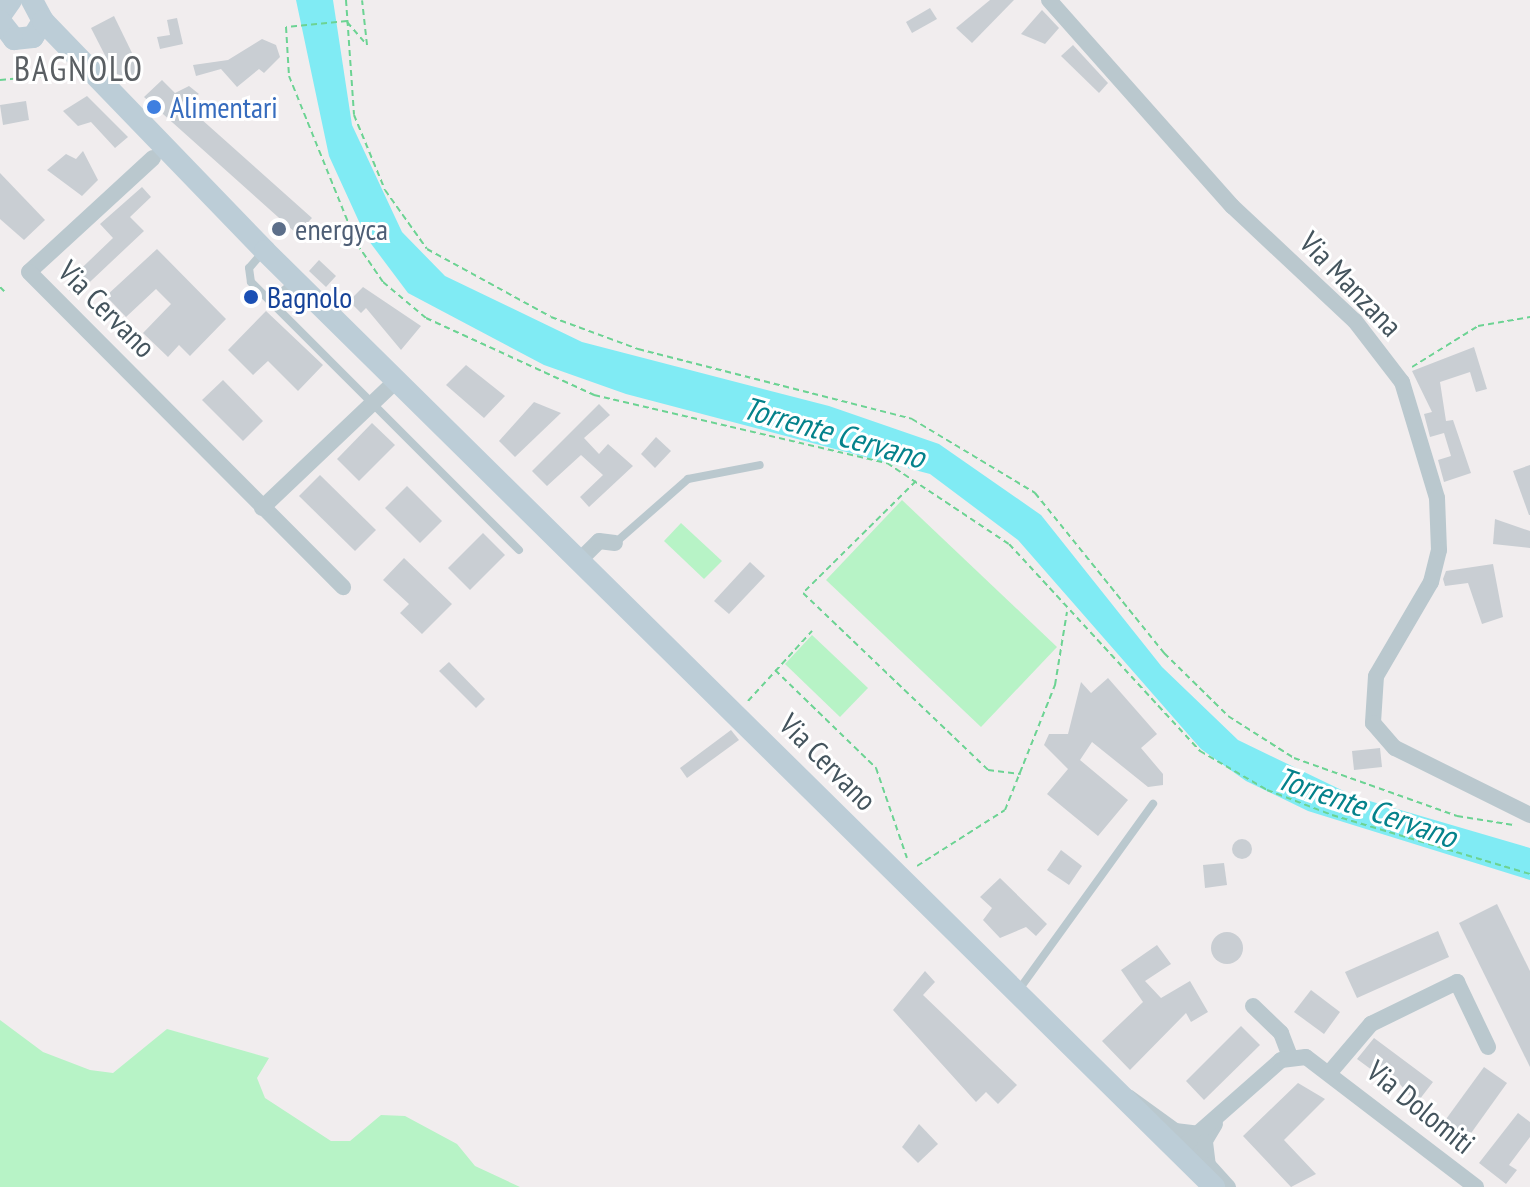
<!DOCTYPE html>
<style>
body{margin:0}
#map{position:relative;width:1530px;height:1187px;overflow:hidden;background:#f1edee;font-family:"PT Sans Narrow",sans-serif}
div>[style]{position:absolute}
[style*='--x']{left:calc(var(--x)*1px);top:calc(var(--y)*1px);width:calc(var(--w)*1px);rotate:calc(var(--a)*1deg)}
.green>*{inset:0;background:#b7f3c6}
.water>*{inset:0;background:#80ebf4}
.building>*{inset:0;background:#c9ced3}
.round{border-radius:50%}
.path>*{height:2px;margin-top:-1px;transform-origin:0;background:repeating-linear-gradient(90deg,#6cd393 0 6px,transparent 0 10px)}
.service>*{height:8px;margin:-4px;padding:0 4px;transform-origin:4px;border-radius:4px;background:#bac8ce}
.minor>*{height:16px;margin:-8px;padding:0 8px;transform-origin:8px;border-radius:8px;background:#bac8ce}
.secondary>*{height:22px;margin:-11px;padding:0 11px;transform-origin:11px;border-radius:11px;background:#bccdd7}
.dots>*{width:22px;height:22px;translate:-50% -50%;box-sizing:border-box;border:4px solid #fff;border-radius:50%}
span{translate:-50% -50%;white-space:nowrap;text-align:center;line-height:1.15;-webkit-text-stroke:6px #fff;paint-order:stroke}
.shop-label{font-size:30px;color:#366cbe}
.left{translate:0 -50%;text-align:left}
.service-label{font-size:30px;color:#4e5e75}
.street-label{font-size:30px;color:#44545d}
.transit-label{font-size:30px;color:#164399}
.water-label{font-size:32px;color:#04828b;font-style:italic}
.quarter-label{font-size:34px;color:#5a5f63;letter-spacing:2px}
</style>
<div id="map">
<div class="green">
<div style="clip-path:polygon(902px 500px,1057px 647px,981px 727px,826px 580px)"></div>
<div style="clip-path:polygon(681px 523px,722px 561px,704px 579px,664px 541px)"></div>
<div style="clip-path:polygon(812px 635px,868px 688px,840px 717px,785px 664px)"></div>
<div style="clip-path:polygon(0 1020px,43px 1052px,90px 1070px,113px 1073px,167px 1029px,269px 1058px,257px 1078px,265px 1098px,331px 1141px,350px 1141px,381px 1115px,405px 1116px,457px 1144px,475px 1166px,520px 1187px,0 1187px)"></div>
</div>
<div class="water">
<div style="clip-path:polygon(296px 0,333px 0,352px 125px,402px 232px,445px 276px,582px 342px,829px 406px,939px 444px,1041px 515px,1162px 667px,1238px 740px,1356px 797px,1530px 848px,1530px 880px,1308px 811px,1246px 781px,1201px 749px,1018px 540px,930px 474px,626px 394px,544px 365px,408px 293px,366px 237px,329px 156px)"></div>
</div>
<div class="building">
<div style="clip-path:polygon(990px 0,1014px 0,972px 43px,956px 28px)"></div>
<div style="clip-path:polygon(930px 8px,937px 19px,912px 33px,906px 22px)"></div>
<div style="clip-path:polygon(1042px 10px,1059px 28px,1045px 44px,1021px 34px)"></div>
<div style="clip-path:polygon(114px 16px,134px 57px,136px 72px,129px 78px,114px 73px,91px 28px)"></div>
<div style="clip-path:polygon(177px 18px,183px 44px,160px 49px,157px 37px,170px 35px,167px 20px)"></div>
<div style="clip-path:polygon(262px 39px,276px 45px,280px 57px,264px 73px,259px 69px,237px 87px,221px 69px,196px 76px,193px 65px,228px 60px)"></div>
<div style="clip-path:polygon(1073px 45px,1108px 83px,1099px 93px,1061px 56px)"></div>
<div style="clip-path:polygon(162px 80px,175px 93px,189px 86px,199px 94px,182px 102px,312px 218px,297px 234px,144px 97px)"></div>
<div style="clip-path:polygon(87px 96px,128px 137px,115px 148px,91px 122px,78px 126px,63px 111px)"></div>
<div style="clip-path:polygon(26px 101px,29px 120px,3px 125px,0 105px)"></div>
<div style="clip-path:polygon(83px 151px,98px 180px,82px 196px,47px 170px,66px 154px,76px 159px)"></div>
<div style="clip-path:polygon(0 173px,45px 220px,24px 240px,0 219px)"></div>
<div style="clip-path:polygon(142px 187px,151px 197px,130px 217px,144px 231px,75px 296px,64px 285px,113px 238px,100px 224px)"></div>
<div style="clip-path:polygon(157px 249px,226px 319px,190px 356px,179px 345px,168px 357px,143px 333px,171px 304px,156px 289px,126px 317px,106px 296px)"></div>
<div style="clip-path:polygon(319px 260px,336px 276px,326px 287px,309px 271px)"></div>
<div style="clip-path:polygon(363px 287px,421px 326px,401px 350px,366px 308px,361px 313px,349px 301px)"></div>
<div style="clip-path:polygon(266px 311px,323px 365px,298px 391px,268px 361px,253px 375px,228px 350px)"></div>
<div style="clip-path:polygon(1474px 347px,1487px 389px,1476px 392px,1470px 372px,1440px 382px,1446px 421px,1453px 420px,1471px 473px,1444px 482px,1438px 460px,1451px 456px,1444px 433px,1430px 437px,1424px 414px,1432px 412px,1412px 371px)"></div>
<div style="clip-path:polygon(466px 365px,505px 396px,484px 418px,446px 385px)"></div>
<div style="clip-path:polygon(223px 380px,263px 421px,243px 441px,202px 400px)"></div>
<div style="clip-path:polygon(534px 402px,561px 413px,515px 457px,499px 441px)"></div>
<div style="clip-path:polygon(599px 404px,610px 415px,584px 438px,599px 454px,608px 444px,633px 466px,589px 507px,580px 497px,603px 475px,581px 455px,547px 486px,532px 471px)"></div>
<div style="clip-path:polygon(372px 423px,395px 445px,359px 481px,337px 459px)"></div>
<div style="clip-path:polygon(656px 437px,671px 451px,655px 468px,641px 454px)"></div>
<div style="clip-path:polygon(1530px 465px,1530px 515px,1529px 515px,1513px 471px)"></div>
<div style="clip-path:polygon(320px 475px,376px 530px,355px 551px,299px 496px)"></div>
<div style="clip-path:polygon(407px 486px,442px 521px,420px 543px,385px 508px)"></div>
<div style="clip-path:polygon(1495px 519px,1530px 531px,1530px 548px,1493px 544px)"></div>
<div style="clip-path:polygon(483px 533px,505px 555px,470px 590px,448px 568px)"></div>
<div style="clip-path:polygon(404px 558px,452px 604px,422px 634px,400px 613px,409px 604px,383px 580px)"></div>
<div style="clip-path:polygon(750px 562px,765px 576px,729px 614px,714px 601px)"></div>
<div style="clip-path:polygon(1493px 564px,1503px 617px,1482px 624px,1468px 583px,1445px 586px,1443px 579px,1446px 571px)"></div>
<div style="clip-path:polygon(449px 662px,485px 699px,476px 708px,439px 671px)"></div>
<div style="clip-path:polygon(1108px 678px,1157px 734px,1141px 748px,1163px 774px,1163px 785px,1148px 787px,1092px 742px,1080px 760px,1128px 800px,1098px 836px,1047px 794px,1068px 769px,1044px 745px,1049px 734px,1068px 734px,1081px 682px,1091px 693px)"></div>
<div style="clip-path:polygon(731px 730px,739px 740px,687px 778px,680px 768px)"></div>
<div style="clip-path:polygon(1380px 748px,1382px 767px,1354px 770px,1352px 751px)"></div>
<div class="round" style="left:1232px;top:839px;width:20px;height:20px"></div>
<div style="clip-path:polygon(1061px 850px,1082px 866px,1069px 885px,1047px 870px)"></div>
<div style="clip-path:polygon(1224px 863px,1227px 885px,1205px 888px,1203px 865px)"></div>
<div style="clip-path:polygon(1000px 878px,1047px 924px,1036px 936px,1026px 927px,1000px 938px,983px 920px,992px 908px,980px 897px)"></div>
<div style="clip-path:polygon(1497px 904px,1530px 971px,1530px 1067px,1459px 923px)"></div>
<div style="clip-path:polygon(1438px 931px,1449px 957px,1357px 998px,1345px 972px)"></div>
<div class="round" style="left:1211px;top:932px;width:32px;height:32px"></div>
<div style="clip-path:polygon(1157px 945px,1171px 964px,1145px 981px,1161px 998px,1190px 981px,1208px 1012px,1191px 1022px,1186px 1013px,1130px 1070px,1102px 1041px,1143px 1002px,1121px 970px)"></div>
<div style="clip-path:polygon(925px 971px,935px 982px,923px 995px,1017px 1085px,998px 1104px,986px 1092px,976px 1102px,893px 1010px)"></div>
<div style="clip-path:polygon(1311px 990px,1340px 1012px,1324px 1034px,1294px 1012px)"></div>
<div style="clip-path:polygon(1241px 1026px,1260px 1045px,1204px 1100px,1186px 1081px)"></div>
<div style="clip-path:polygon(1374px 1038px,1433px 1082px,1416px 1104px,1387px 1068px,1380px 1076px,1357px 1059px)"></div>
<div style="clip-path:polygon(1484px 1067px,1507px 1083px,1464px 1143px,1441px 1126px)"></div>
<div style="clip-path:polygon(1298px 1083px,1325px 1099px,1284px 1140px,1316px 1174px,1291px 1187px,1243px 1136px)"></div>
<div style="clip-path:polygon(1518px 1113px,1530px 1122px,1530px 1137px,1509px 1165px,1517px 1170px,1506px 1184px,1479px 1163px)"></div>
<div style="clip-path:polygon(919px 1124px,938px 1144px,918px 1163px,902px 1147px)"></div>
</div>
<div class="path">
<div style="--x:346;--y:0;--w:115;--a:86"></div>
<div style="--x:354;--y:115;--w:81;--a:67.5"></div>
<div style="--x:385;--y:190;--w:72;--a:54.6"></div>
<div style="--x:427;--y:249;--w:141;--a:28.7"></div>
<div style="--x:551;--y:317;--w:93;--a:20.2"></div>
<div style="--x:638;--y:349;--w:283;--a:14.3"></div>
<div style="--x:912;--y:419;--w:144;--a:31"></div>
<div style="--x:1035;--y:493;--w:206;--a:51.1"></div>
<div style="--x:1164;--y:653;--w:90;--a:44.5"></div>
<div style="--x:1228;--y:716;--w:78;--a:32.5"></div>
<div style="--x:1294;--y:758;--w:173;--a:19.6"></div>
<div style="--x:1457;--y:816;--w:57;--a:9.1"></div>
<div style="--x:347;--y:21;--w:61;--a:174.4"></div>
<div style="--x:286;--y:27;--w:49;--a:86.5"></div>
<div style="--x:289;--y:76;--w:181;--a:68"></div>
<div style="--x:357;--y:244;--w:46;--a:55.6"></div>
<div style="--x:383;--y:282;--w:56;--a:39.9"></div>
<div style="--x:426;--y:318;--w:185;--a:24.6"></div>
<div style="--x:594;--y:395;--w:301;--a:13.1"></div>
<div style="--x:887;--y:463;--w:146;--a:33.6"></div>
<div style="--x:1009;--y:544;--w:282;--a:47.3"></div>
<div style="--x:1200;--y:751;--w:78;--a:30.2"></div>
<div style="--x:1267;--y:790;--w:70;--a:21"></div>
<div style="--x:1332;--y:815;--w:207;--a:16.6"></div>
<div style="--x:347;--y:22;--w:30;--a:49"></div>
<div style="--x:367;--y:45;--w:45;--a:-96.3"></div>
<div style="--x:0;--y:80;--w:66;--a:-5.2"></div>
<div style="--x:0;--y:287;--w:6;--a:45"></div>
<div style="--x:1412;--y:367;--w:78;--a:-31.8"></div>
<div style="--x:1478;--y:326;--w:53;--a:-9.8"></div>
<div style="--x:916;--y:481;--w:159;--a:135.3"></div>
<div style="--x:803;--y:593;--w:256;--a:43.7"></div>
<div style="--x:988;--y:770;--w:33;--a:7"></div>
<div style="--x:775;--y:670;--w:141;--a:44.1"></div>
<div style="--x:876;--y:768;--w:95;--a:71"></div>
<div style="--x:748;--y:701;--w:95;--a:-47.6"></div>
<div style="--x:917;--y:866;--w:104;--a:-32.5"></div>
<div style="--x:1005;--y:810;--w:135;--a:-68.2"></div>
<div style="--x:1055;--y:685;--w:74;--a:-80.7"></div>
</div>
<div class="service">
<div style="--x:263;--y:252;--w:21;--a:131"></div>
<div style="--x:249;--y:268;--w:14;--a:82"></div>
<div style="--x:251;--y:282;--w:379;--a:45"></div>
<div style="--x:270;--y:302;--w:31;--a:-40"></div>
<div style="--x:615;--y:543;--w:97;--a:-41.2"></div>
<div style="--x:688;--y:479;--w:73;--a:-11"></div>
<div style="--x:1018;--y:991;--w:231;--a:-54.2"></div>
</div>
<div class="minor">
<div style="--x:1049;--y:0;--w:276;--a:48.4"></div>
<div style="--x:1232;--y:206;--w:168;--a:43.1"></div>
<div style="--x:1355;--y:321;--w:77;--a:52.4"></div>
<div style="--x:1402;--y:382;--w:121;--a:73.2"></div>
<div style="--x:1437;--y:498;--w:52;--a:87.8"></div>
<div style="--x:1439;--y:550;--w:33;--a:104"></div>
<div style="--x:1431;--y:582;--w:109;--a:120.3"></div>
<div style="--x:1376;--y:676;--w:47;--a:93.7"></div>
<div style="--x:1373;--y:723;--w:33;--a:49"></div>
<div style="--x:1395;--y:748;--w:151;--a:26.4"></div>
<div style="--x:153;--y:158;--w:168;--a:137.4"></div>
<div style="--x:29;--y:272;--w:445;--a:45.1"></div>
<div style="--x:262;--y:508;--w:186;--a:-43.5"></div>
<div style="--x:581;--y:559;--w:25;--a:-45"></div>
<div style="--x:599;--y:541;--w:16;--a:7"></div>
<div style="--x:1253;--y:1006;--w:39;--a:44"></div>
<div style="--x:1281;--y:1033;--w:26;--a:69"></div>
<div style="--x:1331;--y:1071;--w:62;--a:-49.6"></div>
<div style="--x:1371;--y:1024;--w:96;--a:-26"></div>
<div style="--x:1457;--y:982;--w:72;--a:64.5"></div>
<div style="--x:1128;--y:1097;--w:58;--a:35.9"></div>
<div style="--x:1175;--y:1131;--w:23;--a:7"></div>
<div style="--x:1215;--y:1124;--w:33;--a:121"></div>
<div style="--x:1198;--y:1152;--w:16;--a:165"></div>
<div style="--x:1183;--y:1156;--w:14;--a:-73"></div>
<div style="--x:1187;--y:1143;--w:125;--a:-41.4"></div>
<div style="--x:1281;--y:1060;--w:25;--a:-7"></div>
<div style="--x:1306;--y:1057;--w:214;--a:37.4"></div>
<div style="--x:1205;--y:1142;--w:23;--a:83"></div>
<div style="--x:1208;--y:1165;--w:30;--a:48"></div>
</div>
<div class="secondary">
<div style="--x:0;--y:16;--w:19;--a:-55"></div>
<div style="--x:0;--y:21;--w:23;--a:52"></div>
<div style="--x:14;--y:39;--w:19;--a:-6"></div>
<div style="--x:33;--y:37;--w:19;--a:-58"></div>
<div style="--x:43;--y:21;--w:24;--a:-118"></div>
<div style="--x:43;--y:21;--w:320;--a:46"></div>
<div style="--x:265;--y:251;--w:1333;--a:44.6"></div>
</div>
<div class="dots">
<div style="left:154px;top:107px;background:#3f7fe0"></div>
<div style="left:279px;top:229px;background:#5c6f8a"></div>
<div style="left:251px;top:297px;background:#1a4fb4"></div>
</div>
<div class="shop-label">
<span class="left" style="left:170px;top:107px">Alimentari</span>
</div>
<div class="service-label">
<span class="left" style="left:295px;top:229px">energyca</span>
</div>
<div class="street-label">
<span style="left:1351px;top:284px;rotate:46deg">Via Manzana</span>
<span style="left:107px;top:309px;rotate:45deg">Via Cervano</span>
<span style="left:828px;top:762px;rotate:45deg">Via Cervano</span>
<span style="left:1421px;top:1107px;rotate:39deg">Via Dolomiti</span>
</div>
<div class="transit-label">
<span class="left" style="left:267px;top:297px">Bagnolo</span>
</div>
<div class="water-label">
<span style="left:834px;top:432px;rotate:16deg">Torrente Cervano</span>
<span style="left:1367px;top:807px;rotate:19deg">Torrente Cervano</span>
</div>
<div class="quarter-label">
<span style="left:79px;top:69px">BAGNOLO</span>
</div>
</div>
